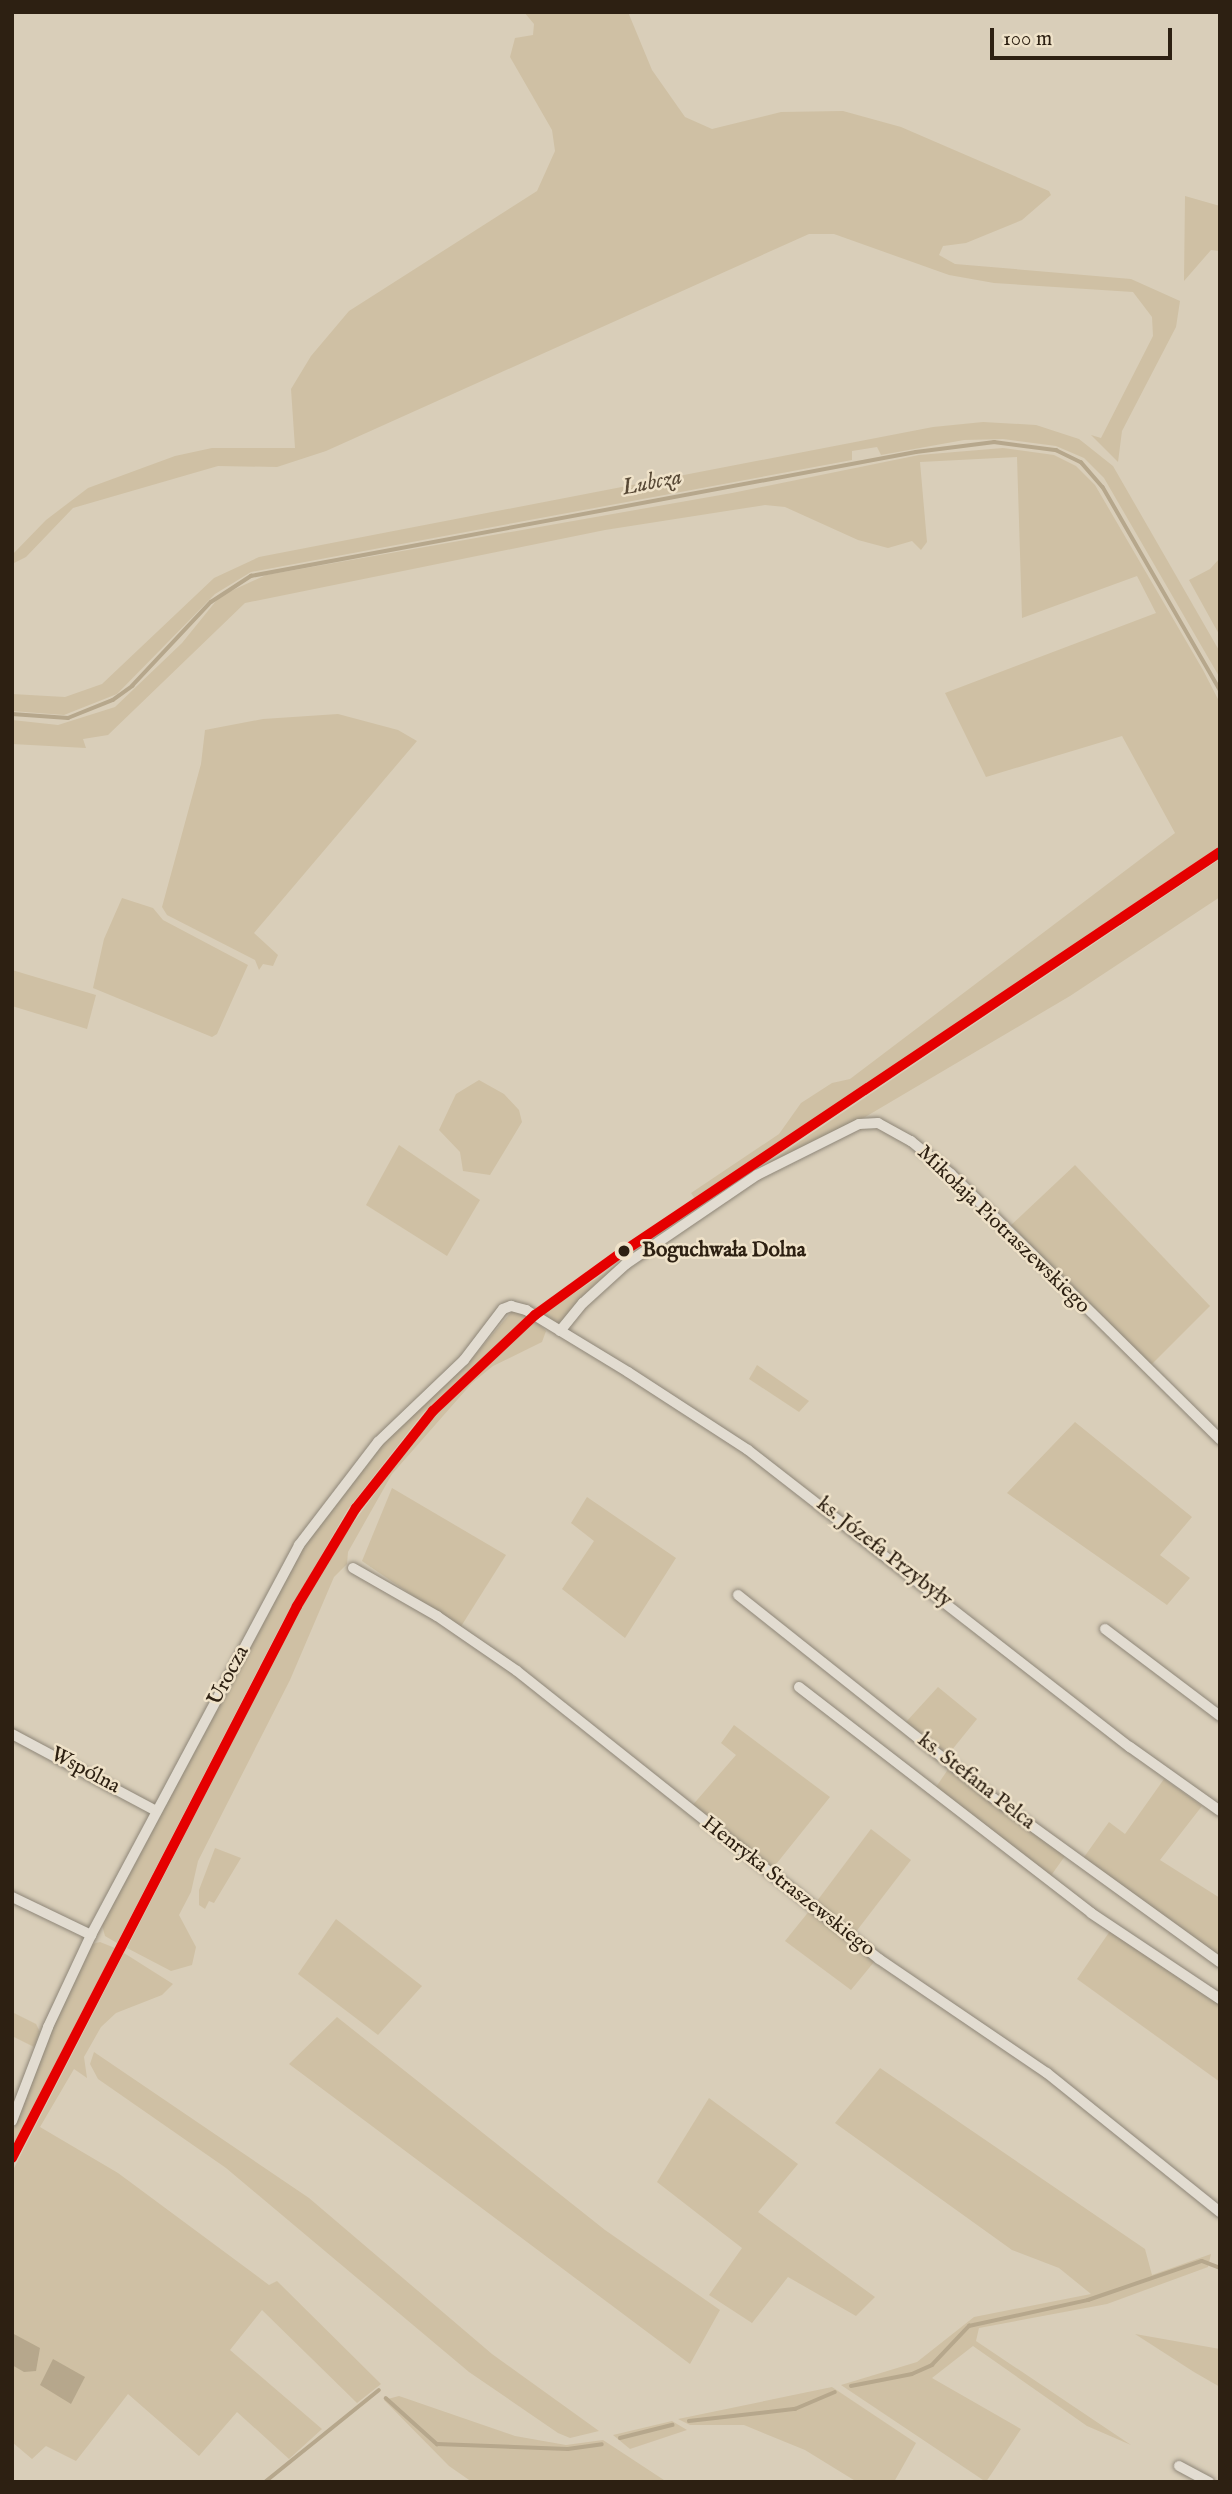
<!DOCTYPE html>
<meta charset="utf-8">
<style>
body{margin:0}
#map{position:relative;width:1232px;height:2494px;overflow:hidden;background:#d9ceb9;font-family:"IM FELL English",serif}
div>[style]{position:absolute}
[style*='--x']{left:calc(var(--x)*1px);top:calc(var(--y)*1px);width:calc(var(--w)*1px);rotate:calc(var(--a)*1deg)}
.green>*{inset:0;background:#cfc0a4}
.water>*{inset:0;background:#b6a78c}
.stream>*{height:3.5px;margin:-1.75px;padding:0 1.75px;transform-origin:1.75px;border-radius:1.75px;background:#b6a78c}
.roads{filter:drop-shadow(0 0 2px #8e8678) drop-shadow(0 0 2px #8e8678)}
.street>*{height:10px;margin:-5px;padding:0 5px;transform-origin:5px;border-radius:5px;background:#e2dcd1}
.rail-1>*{height:10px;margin:-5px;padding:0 5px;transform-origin:5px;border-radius:5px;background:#e50000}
.dots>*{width:19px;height:19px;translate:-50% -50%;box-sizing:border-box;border:4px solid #efe2c9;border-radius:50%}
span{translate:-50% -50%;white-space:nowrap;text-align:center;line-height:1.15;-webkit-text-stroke:5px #efe2c9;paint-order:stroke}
.street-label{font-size:21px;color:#2d2012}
.stop-label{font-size:21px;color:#2d2012;font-weight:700}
.left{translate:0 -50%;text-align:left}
.water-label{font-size:23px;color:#584936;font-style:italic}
.frame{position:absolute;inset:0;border:14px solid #2d2012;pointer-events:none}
.scale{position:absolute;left:990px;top:28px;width:182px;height:32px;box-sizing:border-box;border:4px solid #2d2012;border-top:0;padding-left:9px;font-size:21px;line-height:24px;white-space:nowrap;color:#2d2012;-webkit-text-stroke:5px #efe2c9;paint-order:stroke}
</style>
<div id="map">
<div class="green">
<div style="clip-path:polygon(524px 12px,628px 12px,652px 70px,685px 117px,712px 129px,781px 112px,843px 111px,901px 127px,1049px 191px,1051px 195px,1022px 220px,966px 243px,943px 246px,939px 255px,955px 264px,1131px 279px,1180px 301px,1176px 327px,1122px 431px,1118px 462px,1091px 435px,1101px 438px,1153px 336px,1152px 317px,1133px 292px,994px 283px,949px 275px,834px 234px,809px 234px,326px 451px,277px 467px,218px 466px,73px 508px,26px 557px,12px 564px,12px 555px,46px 520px,88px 488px,175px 456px,212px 448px,295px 448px,291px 389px,311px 356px,349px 311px,537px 191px,555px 151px,552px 130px,510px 57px,515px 38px,533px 35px,534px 24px)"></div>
<div style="clip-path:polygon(1185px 196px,1220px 206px,1220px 251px,1211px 250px,1184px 281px)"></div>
<div style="clip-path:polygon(983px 422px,1036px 425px,1079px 439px,1113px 466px,1220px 652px,1220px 678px,1104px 478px,1084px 458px,1056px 446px,1003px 439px,964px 440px,881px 455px,877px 447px,852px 451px,852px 460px,251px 572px,215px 594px,117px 694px,64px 715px,12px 711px,12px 694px,65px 697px,102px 684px,214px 578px,259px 557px,933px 427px)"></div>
<div style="clip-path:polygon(1003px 448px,1054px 455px,1076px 466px,1095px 485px,1203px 670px,1220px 703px,1220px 846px,695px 1199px,691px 1193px,779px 1134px,801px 1103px,832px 1083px,850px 1079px,1175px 833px,1122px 736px,986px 777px,945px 693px,1156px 613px,1137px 576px,1022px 618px,1017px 457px,920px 462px,927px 542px,921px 550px,912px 541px,888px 548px,858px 540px,785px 507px,765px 505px,605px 530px,245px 603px,108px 735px,83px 739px,86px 748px,12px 744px,12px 720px,58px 725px,115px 707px,182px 643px,220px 596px,266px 575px,732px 493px,919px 455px)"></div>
<div style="clip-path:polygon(1220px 558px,1220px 636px,1189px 580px,1210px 569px)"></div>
<div style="clip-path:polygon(338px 714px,398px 730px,417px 741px,254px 933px,278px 955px,273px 966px,263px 964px,259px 970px,255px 960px,167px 915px,162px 907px,201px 764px,205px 730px,263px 719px)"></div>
<div style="clip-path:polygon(1220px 859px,1220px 897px,1070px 996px,833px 1136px,799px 1149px,622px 1262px,595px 1284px,563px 1322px,558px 1325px,542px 1315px)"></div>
<div style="clip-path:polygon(122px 898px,153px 908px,163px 920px,248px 965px,217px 1034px,212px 1037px,93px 988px,104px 939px)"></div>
<div style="clip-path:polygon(12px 970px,96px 995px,87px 1029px,12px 1006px)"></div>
<div style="clip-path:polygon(479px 1080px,504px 1094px,519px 1110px,522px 1122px,490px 1175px,463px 1171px,460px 1152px,439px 1130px,456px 1094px)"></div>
<div style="clip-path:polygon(399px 1145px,480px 1200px,447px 1256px,366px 1205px)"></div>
<div style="clip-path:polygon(1075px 1165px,1210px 1306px,1149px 1367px,1009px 1227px)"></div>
<div style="clip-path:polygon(513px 1310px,527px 1316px,424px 1412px,348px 1509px,282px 1623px,117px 1943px,105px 1936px,102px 1925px,299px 1553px,382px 1442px,475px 1355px)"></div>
<div style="clip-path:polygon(536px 1321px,546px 1331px,542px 1342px,493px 1366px,472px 1383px,392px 1474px,348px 1552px,347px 1564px,334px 1577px,290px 1680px,198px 1861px,191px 1892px,179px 1915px,196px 1947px,192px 1965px,171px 1971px,127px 1948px,296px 1617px,338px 1544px,416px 1437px,471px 1378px)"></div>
<div style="clip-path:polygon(757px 1365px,809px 1401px,799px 1412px,749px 1379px)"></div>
<div style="clip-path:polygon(1075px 1422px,1192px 1517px,1160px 1555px,1190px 1578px,1167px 1605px,1007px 1493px)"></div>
<div style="clip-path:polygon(392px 1488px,506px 1555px,460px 1628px,362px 1561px)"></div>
<div style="clip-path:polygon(587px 1497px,676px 1558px,625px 1638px,562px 1589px,594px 1541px,571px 1523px)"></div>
<div style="clip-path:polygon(938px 1687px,977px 1719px,947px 1756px,906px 1722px)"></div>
<div style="clip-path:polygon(734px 1725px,830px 1797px,773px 1868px,691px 1807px,736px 1755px,721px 1743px)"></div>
<div style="clip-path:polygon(949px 1768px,1065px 1856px,1050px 1877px,936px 1787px)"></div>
<div style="clip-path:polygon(1164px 1779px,1202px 1806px,1160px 1860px,1220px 1898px,1218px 1956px,1082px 1860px,1109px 1822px,1125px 1834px)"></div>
<div style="clip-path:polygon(871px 1829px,911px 1860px,855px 1933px,817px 1901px)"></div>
<div style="clip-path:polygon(215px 1848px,241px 1858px,214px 1903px,209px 1901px,205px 1909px,199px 1905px,199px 1890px)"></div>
<div style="clip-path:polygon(810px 1910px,874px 1962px,851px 1990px,785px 1941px)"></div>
<div style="clip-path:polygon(336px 1919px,422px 1986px,378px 2035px,298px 1974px)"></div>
<div style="clip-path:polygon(1110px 1931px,1220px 2005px,1220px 2082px,1077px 1979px)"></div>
<div style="clip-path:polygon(100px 1942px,115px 1948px,12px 2147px,12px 2135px,42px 2050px,92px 1944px)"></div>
<div style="clip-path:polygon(124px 1953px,173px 1984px,162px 1995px,116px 2013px,101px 2027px,84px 2057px,87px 2078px,74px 2069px,40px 2127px,118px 2173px,269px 2285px,277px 2281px,381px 2384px,357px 2403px,262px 2310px,230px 2350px,322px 2429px,289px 2459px,237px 2412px,199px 2456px,128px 2394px,76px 2461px,46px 2446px,32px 2459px,12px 2442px,12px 2172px)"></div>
<div style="clip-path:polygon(12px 2012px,36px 2024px,40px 2032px,34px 2047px,12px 2036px)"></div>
<div style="clip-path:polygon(337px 2017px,605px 2230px,720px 2310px,690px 2364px,289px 2064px)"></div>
<div style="clip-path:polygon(94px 2052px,309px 2198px,492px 2354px,599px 2431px,570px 2438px,558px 2433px,469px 2372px,226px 2168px,98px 2079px,90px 2064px)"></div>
<div style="clip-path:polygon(880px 2068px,1145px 2249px,1152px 2275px,1211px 2254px,1208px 2267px,1107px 2304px,979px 2328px,976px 2341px,1131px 2445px,1087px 2426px,973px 2346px,932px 2378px,1021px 2429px,986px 2482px,841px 2385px,917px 2362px,974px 2317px,1091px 2294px,1059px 2268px,1012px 2250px,835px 2123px)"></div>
<div style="clip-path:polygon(709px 2098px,798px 2164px,758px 2212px,875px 2297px,856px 2316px,788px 2277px,752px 2323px,709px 2295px,742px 2248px,657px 2182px)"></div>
<div style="clip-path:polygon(1135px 2334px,1220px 2349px,1220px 2387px,1194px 2372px)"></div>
<div style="clip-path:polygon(832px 2387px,916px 2443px,894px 2482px,857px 2482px,805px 2450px,744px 2425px,690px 2425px,678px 2419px)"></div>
<div style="clip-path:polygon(399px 2396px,515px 2436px,566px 2445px,603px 2440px,667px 2482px,472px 2482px,449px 2466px,384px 2400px)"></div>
<div style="clip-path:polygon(672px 2421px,687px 2430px,630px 2449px,613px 2435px)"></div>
</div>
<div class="water">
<div style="clip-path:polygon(12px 2333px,40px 2348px,36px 2371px,24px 2372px,12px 2365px)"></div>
<div style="clip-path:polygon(53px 2359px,85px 2377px,71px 2404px,40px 2385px)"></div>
</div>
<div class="stream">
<div style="--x:12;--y:714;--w:56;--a:4.1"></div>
<div style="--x:68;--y:718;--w:48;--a:-21.8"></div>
<div style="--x:113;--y:700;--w:24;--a:-36"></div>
<div style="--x:132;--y:686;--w:115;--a:-46.8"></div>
<div style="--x:211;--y:602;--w:48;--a:-33"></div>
<div style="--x:251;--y:576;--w:676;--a:-10.56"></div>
<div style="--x:916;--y:452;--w:79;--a:-7.3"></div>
<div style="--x:994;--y:442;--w:63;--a:7.4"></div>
<div style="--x:1056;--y:450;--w:28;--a:26"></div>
<div style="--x:1081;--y:462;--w:33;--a:49"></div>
<div style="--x:1103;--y:487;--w:234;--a:60"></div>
<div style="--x:851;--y:2386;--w:62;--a:-11.1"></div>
<div style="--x:912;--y:2374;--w:22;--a:-24"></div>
<div style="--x:932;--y:2365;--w:54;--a:-46.5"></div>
<div style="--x:969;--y:2326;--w:122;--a:-12.3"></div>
<div style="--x:1088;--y:2300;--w:120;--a:-18.9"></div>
<div style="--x:1202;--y:2261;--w:19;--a:21"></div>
<div style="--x:386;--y:2398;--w:69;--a:42"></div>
<div style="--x:437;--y:2444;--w:131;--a:2.2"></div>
<div style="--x:568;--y:2449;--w:34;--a:-8"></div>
<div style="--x:689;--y:2421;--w:107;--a:-6.5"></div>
<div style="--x:795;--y:2409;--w:43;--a:-23"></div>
<div style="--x:620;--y:2438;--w:54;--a:-14"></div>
<div style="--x:265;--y:2482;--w:146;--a:-38.9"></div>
</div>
<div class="roads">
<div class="street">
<div style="--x:560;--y:1331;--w:36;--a:-51"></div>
<div style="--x:583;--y:1303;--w:58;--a:-42.2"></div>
<div style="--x:626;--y:1264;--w:158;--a:-34.2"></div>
<div style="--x:757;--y:1175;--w:114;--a:-26.6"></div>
<div style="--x:859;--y:1124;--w:19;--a:-3"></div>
<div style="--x:878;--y:1123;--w:38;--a:29"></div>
<div style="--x:911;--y:1141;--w:52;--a:39.5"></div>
<div style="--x:951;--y:1174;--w:378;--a:44.6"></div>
<div style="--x:353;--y:1568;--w:97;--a:29.7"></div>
<div style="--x:437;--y:1616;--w:97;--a:34.5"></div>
<div style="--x:517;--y:1671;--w:463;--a:38.5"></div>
<div style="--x:879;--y:1959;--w:203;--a:34.2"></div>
<div style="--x:1047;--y:2073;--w:222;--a:38.8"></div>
<div style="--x:738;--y:1595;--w:321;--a:38.5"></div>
<div style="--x:989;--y:1795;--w:285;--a:35.9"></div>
<div style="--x:1105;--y:1629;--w:144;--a:37.1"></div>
<div style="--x:799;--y:1687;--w:369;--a:37.7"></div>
<div style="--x:1091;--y:1913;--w:155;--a:33.7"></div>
<div style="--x:12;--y:1734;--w:163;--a:28.1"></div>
<div style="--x:12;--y:1897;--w:88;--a:25.7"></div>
<div style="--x:12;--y:2121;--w:101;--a:-69"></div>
<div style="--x:48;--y:2027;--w:102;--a:-64.9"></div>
<div style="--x:91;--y:1935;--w:442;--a:-61.9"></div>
<div style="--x:299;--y:1545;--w:130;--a:-52.5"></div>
<div style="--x:378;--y:1442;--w:119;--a:-43.6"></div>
<div style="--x:464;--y:1360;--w:64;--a:-52.6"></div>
<div style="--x:503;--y:1309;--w:9;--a:-21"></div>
<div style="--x:511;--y:1306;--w:16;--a:15"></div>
<div style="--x:526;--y:1310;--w:119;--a:31.3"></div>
<div style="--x:628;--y:1372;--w:143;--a:33"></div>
<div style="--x:748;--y:1450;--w:484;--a:37.9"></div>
<div style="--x:1130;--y:1747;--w:110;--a:35.4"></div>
<div style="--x:1179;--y:2466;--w:34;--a:28"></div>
</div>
</div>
<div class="rail-1">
<div style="--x:12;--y:2158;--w:621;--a:-62.69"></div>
<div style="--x:297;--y:1606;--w:114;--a:-59"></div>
<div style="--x:356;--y:1508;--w:124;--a:-51.6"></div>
<div style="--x:433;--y:1411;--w:140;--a:-43.3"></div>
<div style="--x:535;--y:1315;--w:102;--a:-35.9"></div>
<div style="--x:618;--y:1255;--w:724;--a:-33.8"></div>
</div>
<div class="dots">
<div style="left:624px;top:1251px;background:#2d2012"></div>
</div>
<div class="street-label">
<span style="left:1003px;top:1230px;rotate:44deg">Mikołaja Piotraszewskiego</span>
<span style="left:884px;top:1553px;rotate:38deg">ks. Józefa Przybyły</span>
<span style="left:229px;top:1676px;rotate:-62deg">Urocza</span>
<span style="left:85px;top:1771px;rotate:28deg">Wspólna</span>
<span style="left:976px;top:1782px;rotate:38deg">ks. Stefana Pelca</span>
<span style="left:788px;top:1887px;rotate:38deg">Henryka Straszewskiego</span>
</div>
<div class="stop-label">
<span class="left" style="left:642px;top:1251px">Boguchwała Dolna</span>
</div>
<div class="water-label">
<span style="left:652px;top:483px;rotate:-11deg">Lubcza</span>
</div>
<div class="frame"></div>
<div class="scale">100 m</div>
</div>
